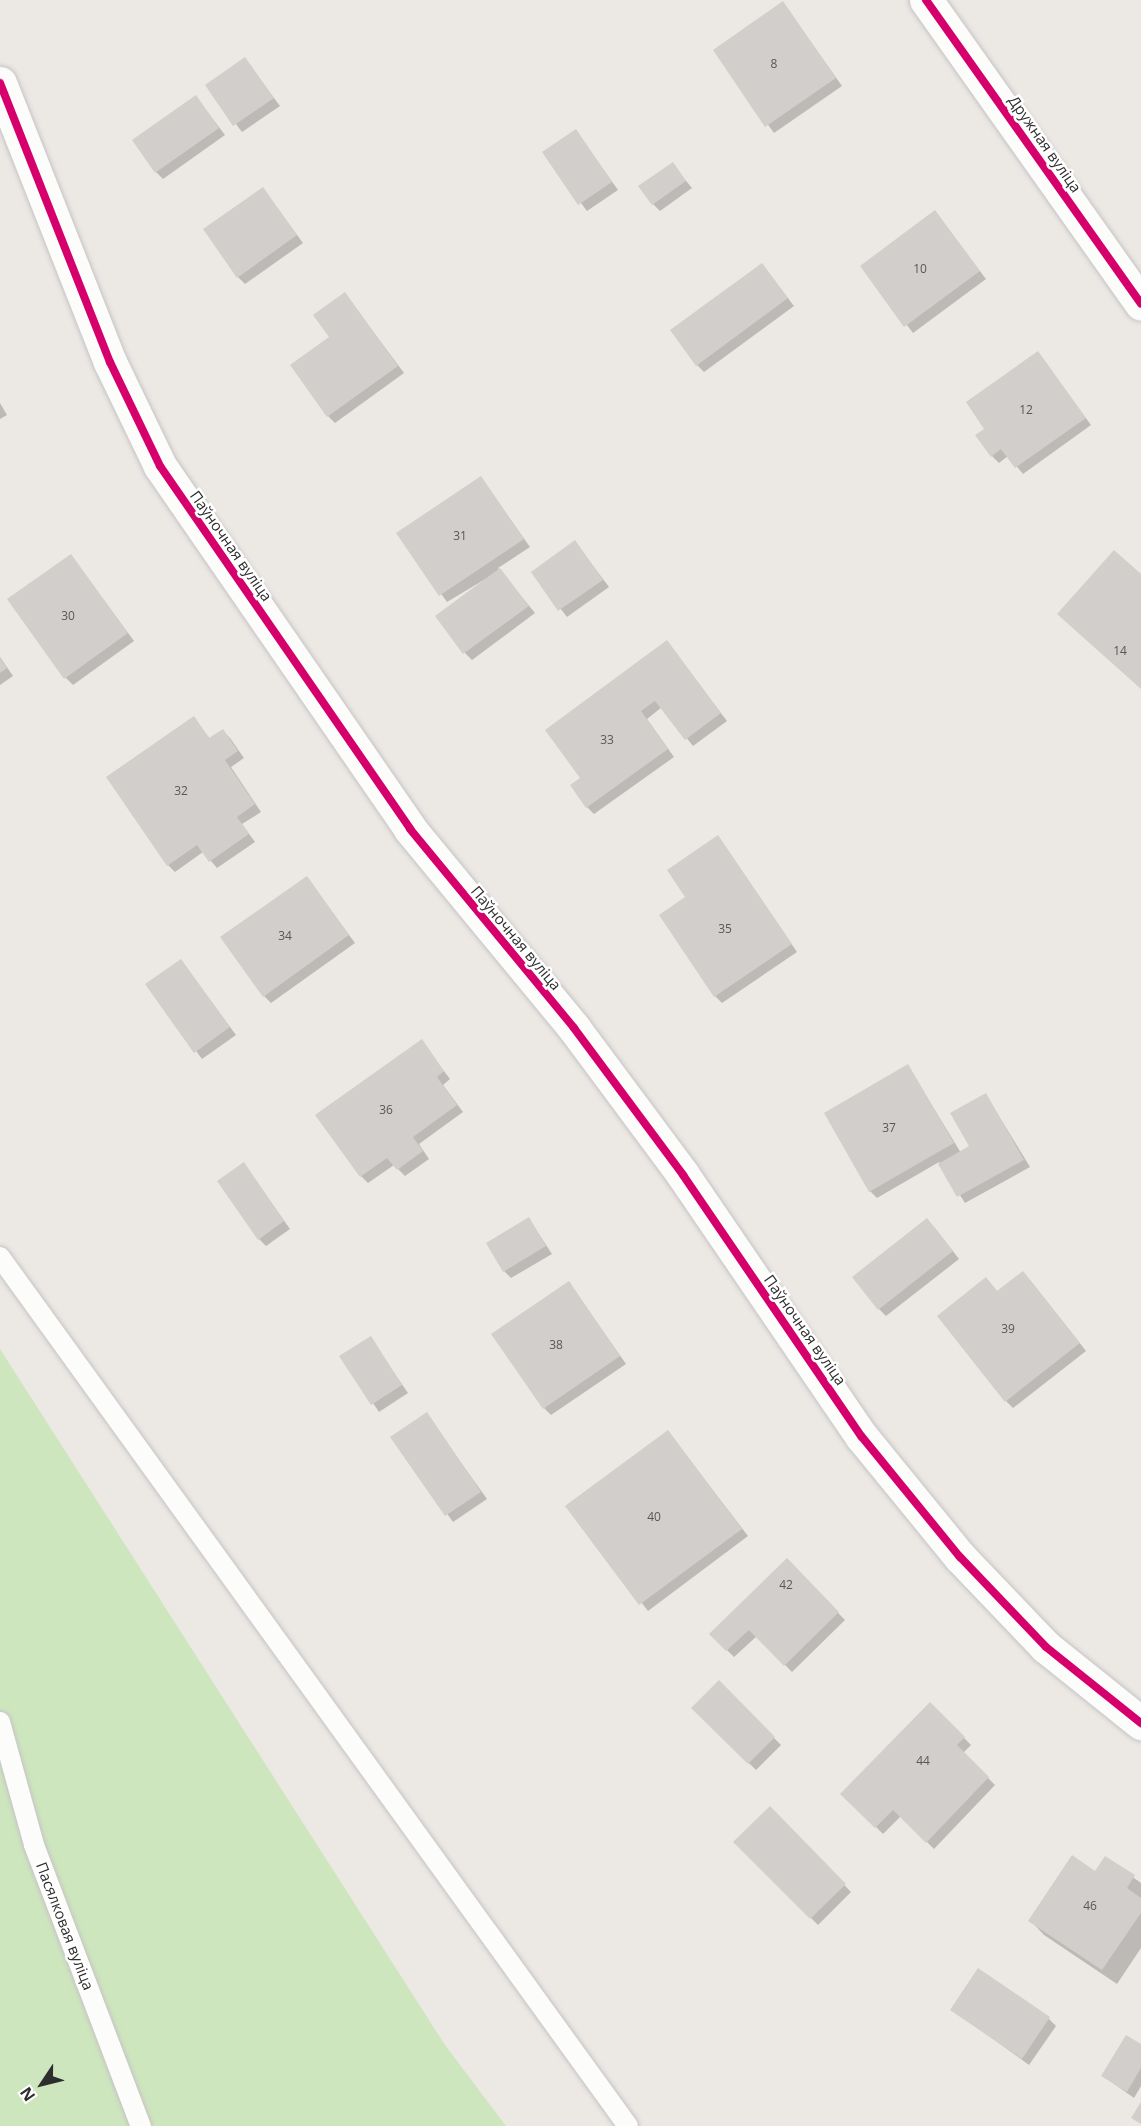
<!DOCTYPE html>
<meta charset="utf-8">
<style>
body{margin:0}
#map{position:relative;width:1141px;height:2126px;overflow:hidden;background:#ece8e4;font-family:"Open Sans",sans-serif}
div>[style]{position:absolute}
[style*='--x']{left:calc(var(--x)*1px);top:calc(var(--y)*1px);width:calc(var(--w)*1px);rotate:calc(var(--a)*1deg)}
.green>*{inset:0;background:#cee6be}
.shadow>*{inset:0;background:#0003}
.building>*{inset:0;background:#d1cecb}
.roads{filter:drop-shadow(0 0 2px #c5c4c5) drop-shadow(0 0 2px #c5c4c5)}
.service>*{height:20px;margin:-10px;padding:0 10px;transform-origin:10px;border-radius:10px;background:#fcfcfb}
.minor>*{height:33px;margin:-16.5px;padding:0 16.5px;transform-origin:16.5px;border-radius:16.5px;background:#fcfcfb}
.cycleway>*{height:8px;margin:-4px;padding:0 4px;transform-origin:4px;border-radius:4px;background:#d6006c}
span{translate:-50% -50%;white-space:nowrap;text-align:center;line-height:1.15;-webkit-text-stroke:5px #fff;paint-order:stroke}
.number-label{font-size:12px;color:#585857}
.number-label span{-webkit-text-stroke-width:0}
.street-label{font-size:15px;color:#2e2e2e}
.north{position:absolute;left:12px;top:2054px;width:60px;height:60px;-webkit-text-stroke:4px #fff;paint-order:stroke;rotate:235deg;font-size:16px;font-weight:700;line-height:24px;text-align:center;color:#2e2e2e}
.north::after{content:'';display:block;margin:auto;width:21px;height:27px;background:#2e2e2e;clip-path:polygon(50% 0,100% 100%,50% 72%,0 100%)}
</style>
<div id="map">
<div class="green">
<div style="clip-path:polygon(0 1349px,445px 2045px,506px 2126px,0 2126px)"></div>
</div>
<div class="shadow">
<div style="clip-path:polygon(783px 3px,842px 86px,774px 133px,715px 51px)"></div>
<div style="clip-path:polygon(245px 59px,280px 106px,242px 132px,207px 86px)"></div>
<div style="clip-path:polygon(196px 97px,225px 135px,163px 179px,156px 172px)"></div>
<div style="clip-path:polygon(576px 131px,618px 190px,587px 211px,544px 153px)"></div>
<div style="clip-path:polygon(672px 164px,692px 188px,660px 211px,653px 204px)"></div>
<div style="clip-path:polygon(263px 189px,303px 243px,245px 284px,238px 277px)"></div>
<div style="clip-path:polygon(935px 212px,986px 279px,913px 333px,862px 266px)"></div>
<div style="clip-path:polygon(762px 265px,794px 306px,704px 372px,697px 365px)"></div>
<div style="clip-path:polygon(345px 294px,404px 373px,335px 423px,328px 416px,331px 337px)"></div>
<div style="clip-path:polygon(1038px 353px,1091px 425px,1023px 474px,1008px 456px,999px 463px,992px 456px,986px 429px)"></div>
<div style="clip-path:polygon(0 403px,7px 415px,0 419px)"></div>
<div style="clip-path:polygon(481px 478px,530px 547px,498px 568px,535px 613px,472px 660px,465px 653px,497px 572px,447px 602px,398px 533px)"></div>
<div style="clip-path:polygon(575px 542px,609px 587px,567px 617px,533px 573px)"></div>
<div style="clip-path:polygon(71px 556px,134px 641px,73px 685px,66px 678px)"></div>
<div style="clip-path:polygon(667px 642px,727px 721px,693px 746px,662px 707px,647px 719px,674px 757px,594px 814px,587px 807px,582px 779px)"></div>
<div style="clip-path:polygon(0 657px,13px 676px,0 685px)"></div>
<div style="clip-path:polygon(194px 718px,210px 739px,223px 731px,230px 738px,244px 758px,231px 767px,261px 812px,242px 824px,255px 842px,217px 868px,203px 852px,175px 872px,168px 865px)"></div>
<div style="clip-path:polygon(718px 837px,797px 952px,722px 1003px,715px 996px,687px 897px)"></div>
<div style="clip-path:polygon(307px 878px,355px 943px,271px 1003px,264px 996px)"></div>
<div style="clip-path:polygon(181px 961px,236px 1035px,202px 1059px,147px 985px)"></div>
<div style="clip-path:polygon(421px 1041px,450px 1079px,443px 1085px,463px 1112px,419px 1144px,429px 1159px,405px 1176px,394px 1165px,368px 1183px,361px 1176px)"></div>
<div style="clip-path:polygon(908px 1066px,961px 1153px,971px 1147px,986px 1095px,1030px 1167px,965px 1203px,939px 1162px,877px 1198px,870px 1191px)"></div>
<div style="clip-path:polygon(244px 1164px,290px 1229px,266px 1246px,259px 1239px)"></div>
<div style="clip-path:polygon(529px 1219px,552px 1254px,511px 1278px,504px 1271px)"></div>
<div style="clip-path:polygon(934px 1227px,959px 1259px,886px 1316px,879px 1309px)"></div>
<div style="clip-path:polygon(986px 1279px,998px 1292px,1030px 1280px,1086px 1351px,1013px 1408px,1006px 1401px)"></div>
<div style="clip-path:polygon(569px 1283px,626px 1364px,551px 1415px,544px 1408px)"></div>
<div style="clip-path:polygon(370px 1338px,408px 1393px,379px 1412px,342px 1357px)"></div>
<div style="clip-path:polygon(426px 1414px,487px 1499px,453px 1522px,392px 1437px)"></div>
<div style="clip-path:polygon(668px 1432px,748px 1536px,648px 1611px,567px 1506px)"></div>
<div style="clip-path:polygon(787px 1561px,845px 1620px,792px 1672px,757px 1636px,734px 1657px,711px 1634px)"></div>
<div style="clip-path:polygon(718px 1682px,781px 1745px,756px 1770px,693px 1708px)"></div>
<div style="clip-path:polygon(930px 1704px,971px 1745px,963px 1753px,995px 1785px,934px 1849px,901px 1816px,883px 1834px,843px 1794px)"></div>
<div style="clip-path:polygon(770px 1809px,851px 1892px,818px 1925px,735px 1842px)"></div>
<div style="clip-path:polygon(1106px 1858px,1141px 1883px,1141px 1948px,1117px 1984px,1044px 1935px,1030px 1920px,1095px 1873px)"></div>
<div style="clip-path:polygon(952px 2009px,1049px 2019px,1056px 2026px,1029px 2065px)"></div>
<div style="clip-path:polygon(1141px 2046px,1141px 2086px,1134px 2098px,1103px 2076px)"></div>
</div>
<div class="building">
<div style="clip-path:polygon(783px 1px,836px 78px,765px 127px,713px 50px)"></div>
<div style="clip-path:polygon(245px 57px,274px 98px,233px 126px,205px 85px)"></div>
<div style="clip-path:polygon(196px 95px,219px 128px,155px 173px,132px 140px)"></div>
<div style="clip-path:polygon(576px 129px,612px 182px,578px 205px,542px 152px)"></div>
<div style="clip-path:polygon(673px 162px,686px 181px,652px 205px,638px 186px)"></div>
<div style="clip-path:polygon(263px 187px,297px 235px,237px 278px,203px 229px)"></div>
<div style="clip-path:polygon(935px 210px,980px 271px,904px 327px,860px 266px)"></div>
<div style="clip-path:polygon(762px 263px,788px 298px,696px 366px,670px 330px)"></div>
<div style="clip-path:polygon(345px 292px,398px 366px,327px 417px,290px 365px,329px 337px,313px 315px)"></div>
<div style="clip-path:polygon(1038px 351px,1086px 418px,1015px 468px,1001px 449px,991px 457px,975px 435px,984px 429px,966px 402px)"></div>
<div style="clip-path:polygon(481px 476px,524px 539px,439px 596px,396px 533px)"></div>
<div style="clip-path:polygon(575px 540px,603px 580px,558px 611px,531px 572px)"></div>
<div style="clip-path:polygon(1114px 550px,1141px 574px,1141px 689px,1057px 614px)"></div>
<div style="clip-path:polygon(71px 554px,128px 633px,64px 679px,7px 599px)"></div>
<div style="clip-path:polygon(500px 568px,529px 606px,463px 654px,435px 616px)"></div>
<div style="clip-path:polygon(667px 640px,721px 713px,685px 740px,655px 701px,641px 711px,668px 749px,586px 808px,570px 785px,580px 778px,545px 730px)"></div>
<div style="clip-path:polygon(0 658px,7px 668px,0 673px)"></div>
<div style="clip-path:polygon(194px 716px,209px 738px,223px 729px,238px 751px,225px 760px,255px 804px,237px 817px,249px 834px,209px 862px,197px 845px,167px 866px,106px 777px)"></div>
<div style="clip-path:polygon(718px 835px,792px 944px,714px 997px,659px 915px,685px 897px,667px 870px)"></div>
<div style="clip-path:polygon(307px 876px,349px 935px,263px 997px,220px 937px)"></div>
<div style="clip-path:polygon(181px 959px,230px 1027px,194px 1053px,145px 984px)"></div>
<div style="clip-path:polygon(422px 1039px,444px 1071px,437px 1077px,457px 1105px,413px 1137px,423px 1151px,397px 1170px,387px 1158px,360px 1177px,315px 1115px)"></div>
<div style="clip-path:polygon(908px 1064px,954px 1143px,869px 1192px,824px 1113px)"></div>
<div style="clip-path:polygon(986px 1093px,1024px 1160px,957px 1197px,938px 1164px,969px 1146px,950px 1113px)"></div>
<div style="clip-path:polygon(244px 1162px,284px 1221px,258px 1240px,217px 1181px)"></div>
<div style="clip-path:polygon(529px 1217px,546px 1246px,503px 1272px,486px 1243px)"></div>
<div style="clip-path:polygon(927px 1218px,953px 1251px,878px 1310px,852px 1277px)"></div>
<div style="clip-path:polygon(1023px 1271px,1080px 1343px,1005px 1402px,937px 1316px,986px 1277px,997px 1291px)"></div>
<div style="clip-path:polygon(569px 1281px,620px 1356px,543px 1409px,491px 1334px)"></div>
<div style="clip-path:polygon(371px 1336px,402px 1385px,371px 1405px,339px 1356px)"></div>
<div style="clip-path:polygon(427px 1412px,481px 1492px,445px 1516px,390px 1437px)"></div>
<div style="clip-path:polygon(668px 1430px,742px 1529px,639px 1605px,565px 1506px)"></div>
<div style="clip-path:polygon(787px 1558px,839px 1612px,784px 1666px,749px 1630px,726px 1651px,709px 1634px)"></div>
<div style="clip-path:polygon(719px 1680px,775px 1737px,748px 1764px,691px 1708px)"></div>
<div style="clip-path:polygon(930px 1702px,965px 1737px,957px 1745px,989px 1777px,926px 1843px,893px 1810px,875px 1828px,840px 1794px)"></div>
<div style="clip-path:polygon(770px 1806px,846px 1884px,810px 1919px,733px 1842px)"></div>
<div style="clip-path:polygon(1072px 1855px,1095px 1871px,1105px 1856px,1135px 1875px,1127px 1888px,1141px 1898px,1141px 1913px,1102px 1970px,1028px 1921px)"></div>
<div style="clip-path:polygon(978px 1968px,1050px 2017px,1022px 2059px,950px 2010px)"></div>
<div style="clip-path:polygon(1126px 2035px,1141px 2044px,1141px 2068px,1127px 2092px,1101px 2076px)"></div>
<div style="clip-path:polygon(1141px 2102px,1141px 2124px,1131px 2118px)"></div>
</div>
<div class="roads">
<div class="service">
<div style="--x:0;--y:1257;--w:1072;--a:54.15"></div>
<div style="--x:0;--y:1722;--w:128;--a:74.5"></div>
<div style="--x:34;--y:1845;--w:301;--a:69.2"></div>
</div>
<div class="minor">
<div style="--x:926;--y:0;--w:372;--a:54.7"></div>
<div style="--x:0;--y:83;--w:300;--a:68.5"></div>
<div style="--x:110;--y:362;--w:115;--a:64.3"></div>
<div style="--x:160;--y:466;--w:441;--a:55.4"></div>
<div style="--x:410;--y:829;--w:258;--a:50.5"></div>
<div style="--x:574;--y:1028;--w:183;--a:53.4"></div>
<div style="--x:683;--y:1175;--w:317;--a:55.7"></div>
<div style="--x:862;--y:1437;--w:155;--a:50.8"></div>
<div style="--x:960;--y:1557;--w:124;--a:46.3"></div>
<div style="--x:1046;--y:1647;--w:122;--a:38.7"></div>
</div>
</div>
<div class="cycleway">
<div style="--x:926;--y:0;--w:372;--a:54.7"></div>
<div style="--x:0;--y:83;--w:300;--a:68.5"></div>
<div style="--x:110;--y:362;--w:115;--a:64.3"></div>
<div style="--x:160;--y:466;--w:441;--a:55.4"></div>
<div style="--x:410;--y:829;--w:258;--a:50.5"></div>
<div style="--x:574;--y:1028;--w:183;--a:53.4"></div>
<div style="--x:683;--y:1175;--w:317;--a:55.7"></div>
<div style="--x:862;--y:1437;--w:155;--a:50.8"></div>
<div style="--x:960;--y:1557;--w:124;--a:46.3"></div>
<div style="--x:1046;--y:1647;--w:122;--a:38.7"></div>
</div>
<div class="number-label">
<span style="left:774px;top:64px">8</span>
<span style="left:920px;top:269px">10</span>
<span style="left:1026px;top:410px">12</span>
<span style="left:460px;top:536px">31</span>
<span style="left:68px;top:616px">30</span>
<span style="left:1120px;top:651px">14</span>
<span style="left:607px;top:740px">33</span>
<span style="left:181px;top:791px">32</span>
<span style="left:725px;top:929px">35</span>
<span style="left:285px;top:936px">34</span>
<span style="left:386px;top:1110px">36</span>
<span style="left:889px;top:1128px">37</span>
<span style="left:1008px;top:1329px">39</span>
<span style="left:556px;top:1345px">38</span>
<span style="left:654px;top:1517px">40</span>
<span style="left:786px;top:1585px">42</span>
<span style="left:923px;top:1761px">44</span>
<span style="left:1090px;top:1906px">46</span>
</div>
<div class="street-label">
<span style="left:1045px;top:144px;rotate:55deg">Дружная вуліца</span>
<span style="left:231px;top:546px;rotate:55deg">Паўночная вуліца</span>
<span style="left:516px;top:938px;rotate:50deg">Паўночная вуліца</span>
<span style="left:805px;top:1330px;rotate:55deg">Паўночная вуліца</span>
<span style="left:65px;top:1926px;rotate:69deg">Пасялковая вуліца</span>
</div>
<div class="north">N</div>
</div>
